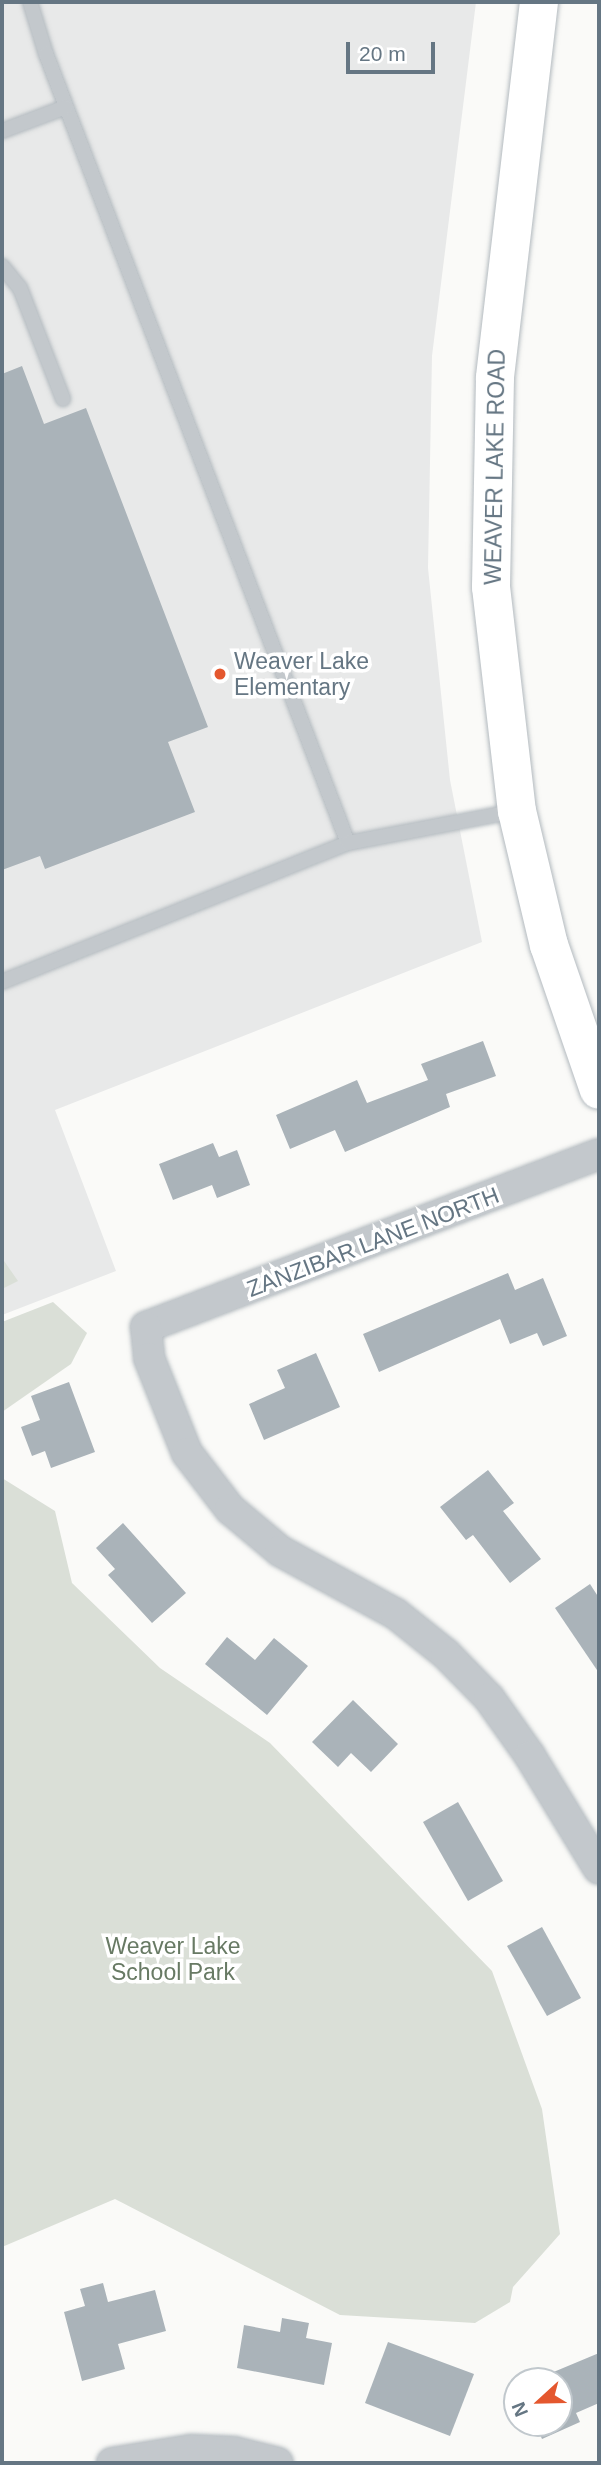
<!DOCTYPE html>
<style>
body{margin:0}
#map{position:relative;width:601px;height:2465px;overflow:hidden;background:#fafaf8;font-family:Arial,sans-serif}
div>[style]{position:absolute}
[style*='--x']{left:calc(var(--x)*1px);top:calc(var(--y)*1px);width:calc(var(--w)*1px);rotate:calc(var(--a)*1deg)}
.built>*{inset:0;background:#e8e9e9}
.green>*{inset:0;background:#dadfd7}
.building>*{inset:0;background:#aab3b9}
.roads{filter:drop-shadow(0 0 2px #b3babf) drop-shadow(0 0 2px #b3babf)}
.service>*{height:14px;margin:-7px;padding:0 7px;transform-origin:7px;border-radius:7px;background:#c3c8cc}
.minor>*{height:30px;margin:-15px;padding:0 15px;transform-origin:15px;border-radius:15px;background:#c3c8cc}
.secondary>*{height:38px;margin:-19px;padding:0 19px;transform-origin:19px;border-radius:19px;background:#fff}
.dots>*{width:19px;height:19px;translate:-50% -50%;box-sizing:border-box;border:4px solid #fff;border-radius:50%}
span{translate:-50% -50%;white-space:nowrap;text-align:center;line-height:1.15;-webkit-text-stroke:7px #fff;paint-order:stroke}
.street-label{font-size:23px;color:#657683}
.poi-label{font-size:23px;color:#657683}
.left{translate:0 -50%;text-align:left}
.park-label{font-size:23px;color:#687a64}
.frame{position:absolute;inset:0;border:4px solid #657683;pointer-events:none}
.north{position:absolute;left:503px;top:2367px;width:70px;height:70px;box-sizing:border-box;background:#fff;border:2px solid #c1c8cd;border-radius:50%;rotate:248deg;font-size:19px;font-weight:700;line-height:28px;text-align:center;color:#657683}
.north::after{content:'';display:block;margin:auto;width:24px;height:32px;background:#e4572e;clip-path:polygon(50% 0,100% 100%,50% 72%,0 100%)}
.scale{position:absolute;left:346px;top:42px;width:89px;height:32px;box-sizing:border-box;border:4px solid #657683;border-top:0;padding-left:9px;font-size:21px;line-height:24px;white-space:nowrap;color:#657683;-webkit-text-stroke:5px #fff;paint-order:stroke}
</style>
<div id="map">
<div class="built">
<div style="clip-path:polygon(2px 2px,476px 2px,432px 356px,428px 568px,450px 780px,482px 942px,55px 1110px,116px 1271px,2px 1315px)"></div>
</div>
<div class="green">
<div style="clip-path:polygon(2px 1258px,18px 1281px,2px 1289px)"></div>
<div style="clip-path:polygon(53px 1302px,87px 1333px,71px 1364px,2px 1412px,2px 1322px)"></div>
<div style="clip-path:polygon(2px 1478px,55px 1511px,72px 1583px,160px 1668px,270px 1743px,492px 1971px,542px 2109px,560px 2234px,513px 2287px,510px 2302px,475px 2323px,340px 2315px,115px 2199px,2px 2247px)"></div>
</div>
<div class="building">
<div style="clip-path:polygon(22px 366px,44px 424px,86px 408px,208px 727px,168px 742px,195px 812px,45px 869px,40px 856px,2px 870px,2px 374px)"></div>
<div style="clip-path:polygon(483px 1041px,496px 1076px,446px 1094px,450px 1107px,345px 1152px,335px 1130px,290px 1149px,276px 1115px,357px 1080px,367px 1103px,428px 1080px,421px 1064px)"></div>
<div style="clip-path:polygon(213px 1143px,219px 1157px,237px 1150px,250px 1185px,217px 1198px,212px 1185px,173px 1200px,159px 1164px)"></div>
<div style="clip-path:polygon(508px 1273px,515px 1290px,543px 1278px,567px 1336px,543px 1346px,537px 1333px,510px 1344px,500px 1319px,379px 1372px,363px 1334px)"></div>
<div style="clip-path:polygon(316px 1353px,340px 1407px,264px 1440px,249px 1404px,285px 1388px,277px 1370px)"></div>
<div style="clip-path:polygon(69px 1382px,95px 1452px,51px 1468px,45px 1451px,32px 1456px,21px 1427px,40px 1420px,31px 1396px)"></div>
<div style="clip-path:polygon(488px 1470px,514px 1503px,503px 1511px,541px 1559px,510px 1583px,473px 1535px,466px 1540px,440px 1507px)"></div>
<div style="clip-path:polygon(123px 1523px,186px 1593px,152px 1623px,108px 1575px,115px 1569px,96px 1548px)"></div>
<div style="clip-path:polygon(590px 1584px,599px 1598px,599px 1673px,555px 1608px)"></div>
<div style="clip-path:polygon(227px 1637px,255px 1660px,274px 1638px,308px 1666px,267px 1715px,205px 1664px)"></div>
<div style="clip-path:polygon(353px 1700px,398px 1744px,371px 1772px,351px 1753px,338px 1767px,312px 1742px)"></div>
<div style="clip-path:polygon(458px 1802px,503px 1881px,468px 1901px,423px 1822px)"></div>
<div style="clip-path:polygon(542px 1927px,581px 1998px,547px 2016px,507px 1946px)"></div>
<div style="clip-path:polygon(103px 2283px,108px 2302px,155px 2290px,166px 2331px,118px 2344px,125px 2369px,82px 2381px,64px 2312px,85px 2306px,80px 2289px)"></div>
<div style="clip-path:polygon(282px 2318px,309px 2323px,306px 2338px,332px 2343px,324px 2385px,237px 2368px,244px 2325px,280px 2332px)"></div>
<div style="clip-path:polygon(388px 2342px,474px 2374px,450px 2436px,365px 2403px)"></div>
<div style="clip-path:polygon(599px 2353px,599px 2403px,576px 2413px,580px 2422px,542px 2439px,535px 2423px,559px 2423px,559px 2381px,532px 2381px)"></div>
</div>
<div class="roads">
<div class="service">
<div style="--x:30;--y:2;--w:54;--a:72.9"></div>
<div style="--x:46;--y:54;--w:845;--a:69.06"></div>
<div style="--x:2;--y:131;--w:68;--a:-20.6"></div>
<div style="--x:2;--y:266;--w:28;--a:51"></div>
<div style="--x:20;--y:288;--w:119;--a:68.8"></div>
<div style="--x:2;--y:982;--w:373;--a:-21.9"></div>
<div style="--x:348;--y:843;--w:171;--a:-10.8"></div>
</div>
<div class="minor">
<div style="--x:599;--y:1154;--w:485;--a:159.1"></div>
<div style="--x:146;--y:1327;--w:31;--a:84"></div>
<div style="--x:149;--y:1358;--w:102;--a:68.2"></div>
<div style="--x:187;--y:1453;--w:71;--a:52.5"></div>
<div style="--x:230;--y:1509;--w:65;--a:40"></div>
<div style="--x:280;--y:1551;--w:132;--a:28.5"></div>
<div style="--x:396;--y:1614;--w:64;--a:38.7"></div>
<div style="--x:446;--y:1654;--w:62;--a:45.7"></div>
<div style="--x:489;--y:1698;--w:71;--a:54.7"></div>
<div style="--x:530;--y:1756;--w:132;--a:58.6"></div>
<div style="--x:112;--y:2463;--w:80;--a:-9.3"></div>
<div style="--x:191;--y:2450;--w:43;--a:2.7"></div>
<div style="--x:234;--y:2452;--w:45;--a:14"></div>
</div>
<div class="secondary">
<div style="--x:539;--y:2;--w:379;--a:96.7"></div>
<div style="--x:495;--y:378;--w:209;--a:91.1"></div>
<div style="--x:491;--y:587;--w:226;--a:83.4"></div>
<div style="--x:517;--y:811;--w:138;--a:76.6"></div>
<div style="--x:549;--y:945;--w:153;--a:71"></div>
</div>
</div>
<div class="dots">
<div style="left:220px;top:674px;background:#e4572e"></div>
</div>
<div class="street-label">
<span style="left:495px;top:467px;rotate:-89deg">WEAVER LAKE ROAD</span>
<span style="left:373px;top:1242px;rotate:-21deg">ZANZIBAR LANE NORTH</span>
</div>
<div class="poi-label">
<span class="left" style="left:234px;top:674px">Weaver Lake<br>Elementary</span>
</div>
<div class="park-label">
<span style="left:173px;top:1959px">Weaver Lake<br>School Park</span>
</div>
<div class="frame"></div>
<div class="north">N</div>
<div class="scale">20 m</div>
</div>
